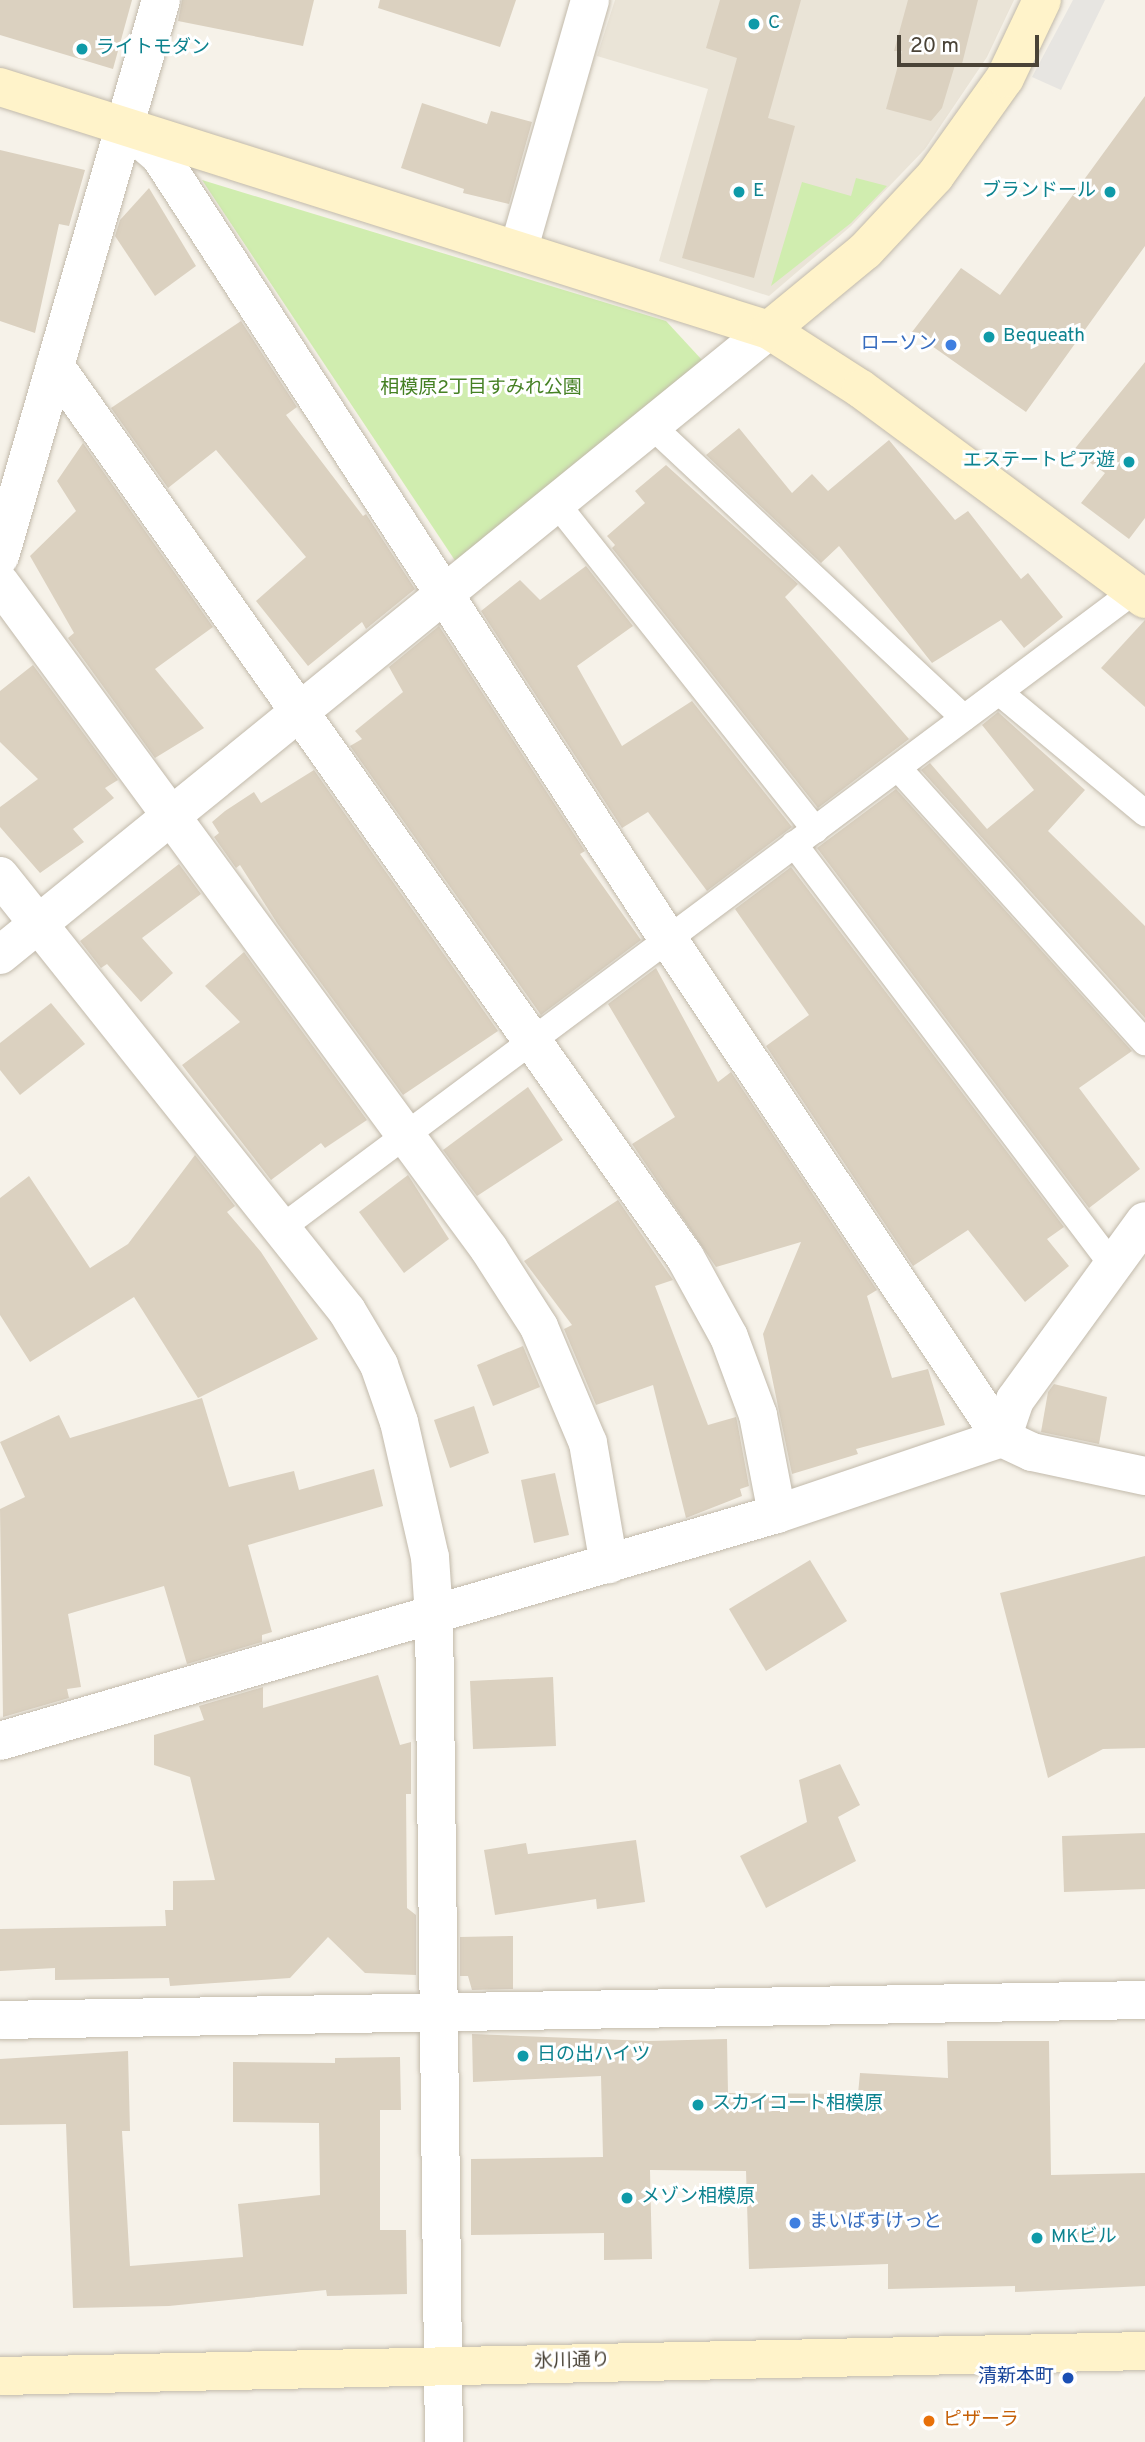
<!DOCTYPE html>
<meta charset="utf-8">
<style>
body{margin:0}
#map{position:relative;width:1145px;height:2442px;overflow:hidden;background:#f6f2e9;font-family:Overpass,"Noto Sans JP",sans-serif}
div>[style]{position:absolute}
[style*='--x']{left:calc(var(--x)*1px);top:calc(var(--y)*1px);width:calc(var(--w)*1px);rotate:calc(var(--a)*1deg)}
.residential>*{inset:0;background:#eae4d7}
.green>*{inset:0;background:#d0edaf}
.parking>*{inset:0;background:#e7e5e1}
.building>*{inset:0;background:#dbd1c0}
.roads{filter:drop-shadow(0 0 2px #c2baab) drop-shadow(0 0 2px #c2baab)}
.lane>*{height:26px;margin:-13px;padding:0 13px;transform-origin:13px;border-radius:13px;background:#fff}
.street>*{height:38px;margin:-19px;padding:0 19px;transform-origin:19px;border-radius:19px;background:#fff}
.secondary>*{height:38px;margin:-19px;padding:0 19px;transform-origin:19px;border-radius:19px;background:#fff3ca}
.dots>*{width:19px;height:19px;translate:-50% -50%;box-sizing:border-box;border:4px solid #fff;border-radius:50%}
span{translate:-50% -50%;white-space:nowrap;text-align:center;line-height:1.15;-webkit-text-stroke:6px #fff;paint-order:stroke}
.culture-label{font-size:19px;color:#0d838f}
.left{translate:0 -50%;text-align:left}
.right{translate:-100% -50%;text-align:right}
.shop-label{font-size:19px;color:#366cbe}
.park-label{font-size:19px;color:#468124}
.street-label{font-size:19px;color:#4a4337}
.transit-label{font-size:19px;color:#164399}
.food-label{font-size:19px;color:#c56008}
.scale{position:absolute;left:897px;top:35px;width:142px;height:32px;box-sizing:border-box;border:4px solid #4a4337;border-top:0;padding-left:9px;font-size:21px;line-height:24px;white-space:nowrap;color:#4a4337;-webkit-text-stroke:5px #fff;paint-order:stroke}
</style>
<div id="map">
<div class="residential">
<div style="clip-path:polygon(615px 0,1014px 0,987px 57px,925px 149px,851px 226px,769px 296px,659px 261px,708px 89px,597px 56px)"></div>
</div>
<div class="green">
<div style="clip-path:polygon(856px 178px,887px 186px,851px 223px,771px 286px,802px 182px,851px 196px)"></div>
<div style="clip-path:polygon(202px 180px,666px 321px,702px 360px,456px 562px)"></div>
</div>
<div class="parking">
<div style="clip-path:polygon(1073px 0,1105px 0,1061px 90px,1032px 77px)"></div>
</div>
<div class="building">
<div style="clip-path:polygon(0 0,132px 0,113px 69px,0 35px)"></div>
<div style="clip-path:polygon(182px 0,314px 0,303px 46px,178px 21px)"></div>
<div style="clip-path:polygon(380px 0,516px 0,500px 47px,378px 8px)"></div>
<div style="clip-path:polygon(720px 0,801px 0,768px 118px,795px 126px,754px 278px,682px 258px,737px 58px,706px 48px)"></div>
<div style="clip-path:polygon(908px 0,978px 0,962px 64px,955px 65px,942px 108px,931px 121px,886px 109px,902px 51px,894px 51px)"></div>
<div style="clip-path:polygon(1145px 96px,1145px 246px,1026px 412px,912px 332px,961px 268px,1000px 295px)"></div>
<div style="clip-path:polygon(422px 103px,487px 124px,491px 111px,532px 122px,509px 204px,463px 193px,464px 189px,401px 168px)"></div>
<div style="clip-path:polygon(0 150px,85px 170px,69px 226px,59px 224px,35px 333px,0 321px)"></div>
<div style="clip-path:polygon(149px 188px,196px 266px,155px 296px,115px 236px,120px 220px)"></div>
<div style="clip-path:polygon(241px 321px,297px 407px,286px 415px,363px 516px,366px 514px,415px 589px,366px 629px,362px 622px,308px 666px,256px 601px,306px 557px,216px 450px,168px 488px,111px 408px)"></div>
<div style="clip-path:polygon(1145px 362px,1145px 518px,1129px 539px,1081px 503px,1105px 473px,1073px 451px)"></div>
<div style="clip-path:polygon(739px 428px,792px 493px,812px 474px,828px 491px,889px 440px,955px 520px,968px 511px,1021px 579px,1028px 573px,1063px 617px,1024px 648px,1001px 620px,932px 663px,839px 546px,821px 563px,706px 455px)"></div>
<div style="clip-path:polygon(83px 443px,213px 627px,155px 669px,204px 728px,155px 758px,68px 638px,74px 633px,30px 556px,76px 511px,57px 481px)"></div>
<div style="clip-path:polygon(666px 465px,798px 584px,785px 597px,909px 739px,818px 808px,612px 548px,615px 545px,607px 536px,645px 503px,635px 491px)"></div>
<div style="clip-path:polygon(586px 566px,633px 626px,577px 666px,622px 746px,692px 701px,792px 827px,707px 891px,648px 812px,622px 828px,481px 611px,520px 580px,540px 600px)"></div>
<div style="clip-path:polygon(1145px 620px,1145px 707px,1101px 668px)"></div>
<div style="clip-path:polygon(439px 626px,585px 851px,580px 854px,641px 940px,541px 1015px,350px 746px,362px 739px,355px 731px,403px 692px,389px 667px)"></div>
<div style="clip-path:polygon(33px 665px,118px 780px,105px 788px,114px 798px,73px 829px,84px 842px,40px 873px,0 827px,0 807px,38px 779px,0 742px,0 691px)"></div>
<div style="clip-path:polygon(998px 712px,1085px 790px,1048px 831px,1145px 926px,1145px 1018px,921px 770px,930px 763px,987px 829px,1034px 790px,982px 725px)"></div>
<div style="clip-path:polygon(314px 770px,498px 1031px,403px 1095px,277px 923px,240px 865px,236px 868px,214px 837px,219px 833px,212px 822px,225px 811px,254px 792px,261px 803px)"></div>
<div style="clip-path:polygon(896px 789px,1132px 1051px,1079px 1088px,1140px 1169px,1089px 1208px,817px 848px)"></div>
<div style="clip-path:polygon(179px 864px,201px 894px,142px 938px,173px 973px,141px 1002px,107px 964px,101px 968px,80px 941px)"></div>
<div style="clip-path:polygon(791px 867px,1064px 1227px,1047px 1239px,1069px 1266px,1025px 1302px,968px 1230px,913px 1266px,766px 1046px,809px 1015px,735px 909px)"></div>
<div style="clip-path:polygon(244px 952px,367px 1120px,325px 1148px,321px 1143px,271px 1180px,182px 1065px,240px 1022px,205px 986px)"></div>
<div style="clip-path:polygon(656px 968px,718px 1082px,731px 1072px,877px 1290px,867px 1296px,892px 1378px,928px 1369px,945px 1425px,856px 1449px,858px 1454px,792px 1474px,763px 1334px,801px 1242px,716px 1267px,632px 1144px,675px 1117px,608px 1004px)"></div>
<div style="clip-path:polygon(51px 1003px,85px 1044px,20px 1095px,0 1070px,0 1043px)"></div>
<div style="clip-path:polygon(528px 1087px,563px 1140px,477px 1196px,443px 1150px)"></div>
<div style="clip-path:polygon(195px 1155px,235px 1206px,227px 1212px,261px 1252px,318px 1339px,198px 1398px,134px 1297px,30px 1362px,0 1315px,0 1198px,29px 1176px,90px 1268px,128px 1244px)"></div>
<div style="clip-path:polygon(408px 1175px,449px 1239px,404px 1273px,359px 1212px)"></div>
<div style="clip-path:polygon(618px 1200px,673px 1280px,655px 1286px,708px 1425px,736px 1417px,737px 1421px,749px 1486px,740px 1489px,742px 1496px,686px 1518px,653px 1385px,596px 1405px,564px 1329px,572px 1325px,524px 1261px)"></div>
<div style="clip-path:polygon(523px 1346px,540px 1387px,493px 1406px,477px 1365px)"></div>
<div style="clip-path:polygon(1054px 1384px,1107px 1397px,1099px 1444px,1041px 1432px,1048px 1392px)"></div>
<div style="clip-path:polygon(202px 1398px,229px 1487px,294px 1471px,299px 1490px,374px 1469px,383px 1506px,248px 1545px,272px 1632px,262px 1635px,262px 1642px,187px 1664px,164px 1586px,68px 1614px,81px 1687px,67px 1689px,69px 1698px,3px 1717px,0 1509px,25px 1497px,0 1442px,59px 1415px,70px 1438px)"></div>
<div style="clip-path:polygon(474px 1406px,489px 1453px,450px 1468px,434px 1420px)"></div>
<div style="clip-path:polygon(555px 1473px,569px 1535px,534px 1543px,521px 1480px)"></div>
<div style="clip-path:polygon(1145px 1556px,1145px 1748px,1103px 1749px,1048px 1778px,1000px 1593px)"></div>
<div style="clip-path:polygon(810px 1560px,847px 1621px,766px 1671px,729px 1609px)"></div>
<div style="clip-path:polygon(378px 1675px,400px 1745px,411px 1742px,411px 1794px,406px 1794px,407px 1908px,416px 1915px,416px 1975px,365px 1973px,328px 1937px,290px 1978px,170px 1986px,169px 1978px,55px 1980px,55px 1968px,0 1971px,0 1929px,166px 1926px,165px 1910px,173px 1910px,173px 1881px,215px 1880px,190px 1777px,154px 1765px,154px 1735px,204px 1720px,199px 1706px,263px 1687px,263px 1708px)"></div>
<div style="clip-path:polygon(553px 1677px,556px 1746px,473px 1749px,470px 1681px)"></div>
<div style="clip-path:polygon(840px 1764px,860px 1805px,838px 1817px,856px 1861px,766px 1908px,740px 1856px,807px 1822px,799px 1780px)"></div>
<div style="clip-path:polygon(1145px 1833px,1145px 1889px,1064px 1892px,1062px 1836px)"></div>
<div style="clip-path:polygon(636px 1840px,645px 1902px,597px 1909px,596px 1899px,495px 1915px,484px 1850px,526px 1843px,528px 1854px)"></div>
<div style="clip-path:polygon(513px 1936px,513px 1989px,472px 1990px,468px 1976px,460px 1976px,460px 1937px)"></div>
<div style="clip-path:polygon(472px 2034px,648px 2041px,727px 2039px,728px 2093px,858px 2094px,860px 2073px,948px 2078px,947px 2041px,1049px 2041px,1051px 2175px,1145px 2173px,1145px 2286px,1015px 2292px,1015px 2286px,888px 2289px,888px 2264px,749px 2269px,746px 2171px,650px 2170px,652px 2259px,604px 2260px,604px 2233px,471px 2235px,471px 2159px,603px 2157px,601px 2076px,473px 2082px)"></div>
<div style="clip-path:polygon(128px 2051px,130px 2131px,122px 2131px,130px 2266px,243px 2257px,238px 2204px,320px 2195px,319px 2123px,233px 2122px,233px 2062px,335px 2063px,335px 2058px,400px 2057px,401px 2110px,380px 2110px,380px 2230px,406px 2230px,407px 2294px,327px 2296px,326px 2290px,169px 2306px,73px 2308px,66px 2124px,0 2125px,0 2059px)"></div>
</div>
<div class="roads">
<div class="lane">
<div style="--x:652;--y:426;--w:427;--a:43.1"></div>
<div style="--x:557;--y:504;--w:416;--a:51.6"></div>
<div style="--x:999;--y:692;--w:190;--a:39.7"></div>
<div style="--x:898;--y:768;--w:369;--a:48"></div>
<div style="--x:794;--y:844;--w:529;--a:52.91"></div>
<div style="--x:280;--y:1229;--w:1066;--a:-36.76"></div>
</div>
<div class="street">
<div style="--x:126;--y:127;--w:45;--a:40.5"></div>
<div style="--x:160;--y:156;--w:933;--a:57.03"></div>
<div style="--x:668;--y:939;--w:600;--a:56.2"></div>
<div style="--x:1002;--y:1438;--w:33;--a:25"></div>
<div style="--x:1032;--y:1452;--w:116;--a:12"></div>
<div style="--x:519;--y:248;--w:258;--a:-74"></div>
<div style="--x:55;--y:366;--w:1091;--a:54.74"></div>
<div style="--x:685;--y:1257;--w:91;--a:61.2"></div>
<div style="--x:729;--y:1337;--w:83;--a:69.6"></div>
<div style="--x:758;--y:1415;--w:101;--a:79.1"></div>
<div style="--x:0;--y:556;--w:579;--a:-73.85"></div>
<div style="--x:0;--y:583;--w:826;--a:53.71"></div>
<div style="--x:489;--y:1249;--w:93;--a:57.3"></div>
<div style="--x:539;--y:1327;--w:126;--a:67.1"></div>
<div style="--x:588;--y:1443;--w:123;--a:80.2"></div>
<div style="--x:0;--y:876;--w:556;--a:51.42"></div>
<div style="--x:347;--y:1311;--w:63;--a:59.3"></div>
<div style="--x:379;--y:1365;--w:60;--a:70.7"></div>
<div style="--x:399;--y:1422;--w:139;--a:77.1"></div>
<div style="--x:430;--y:1557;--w:58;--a:86.1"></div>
<div style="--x:434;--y:1615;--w:827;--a:89.31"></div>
<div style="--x:0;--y:955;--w:991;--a:-39.1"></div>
<div style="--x:1002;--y:1438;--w:40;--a:-71.1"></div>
<div style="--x:1015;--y:1400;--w:221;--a:-54"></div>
<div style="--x:0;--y:1741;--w:809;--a:-16.29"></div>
<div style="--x:777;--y:1514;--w:237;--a:-18.7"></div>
<div style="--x:0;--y:2020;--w:1145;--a:-1"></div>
</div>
<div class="secondary">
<div style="--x:0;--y:87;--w:806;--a:17.54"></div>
<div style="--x:769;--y:330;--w:109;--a:32.7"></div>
<div style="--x:861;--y:389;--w:353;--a:36.5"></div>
<div style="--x:769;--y:330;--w:124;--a:-39.5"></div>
<div style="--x:865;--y:251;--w:103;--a:-47"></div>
<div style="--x:935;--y:176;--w:120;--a:-54.5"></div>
<div style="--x:1005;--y:78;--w:86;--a:-64.6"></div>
<div style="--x:0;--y:2376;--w:1145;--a:-1.25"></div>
</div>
</div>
<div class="dots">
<div style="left:754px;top:24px;background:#0f9aa8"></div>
<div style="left:82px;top:49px;background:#0f9aa8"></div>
<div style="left:739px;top:192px;background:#0f9aa8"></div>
<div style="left:1110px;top:192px;background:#0f9aa8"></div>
<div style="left:989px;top:337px;background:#0f9aa8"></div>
<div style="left:951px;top:345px;background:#3f7fe0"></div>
<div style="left:1129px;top:462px;background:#0f9aa8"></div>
<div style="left:523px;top:2056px;background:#0f9aa8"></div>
<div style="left:698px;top:2105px;background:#0f9aa8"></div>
<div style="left:627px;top:2198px;background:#0f9aa8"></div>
<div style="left:795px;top:2223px;background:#3f7fe0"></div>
<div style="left:1037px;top:2238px;background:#0f9aa8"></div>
<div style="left:1068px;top:2378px;background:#1a4fb4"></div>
<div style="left:929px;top:2421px;background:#e8710a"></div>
</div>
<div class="culture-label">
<span class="left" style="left:768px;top:24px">C</span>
<span class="left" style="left:96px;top:49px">ライトモダン</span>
<span class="left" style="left:753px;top:192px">E</span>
<span class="right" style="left:1096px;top:192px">ブランドール</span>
<span class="left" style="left:1003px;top:337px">Bequeath</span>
<span class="right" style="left:1115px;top:462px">エステートピア遊</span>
<span class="left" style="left:537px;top:2056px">日の出ハイツ</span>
<span class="left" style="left:712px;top:2105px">スカイコート相模原</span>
<span class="left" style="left:641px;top:2198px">メゾン相模原</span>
<span class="left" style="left:1051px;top:2238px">MKビル</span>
</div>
<div class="shop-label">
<span class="right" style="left:937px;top:345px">ローソン</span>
<span class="left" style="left:809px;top:2223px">まいばすけっと</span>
</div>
<div class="park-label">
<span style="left:481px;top:389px">相模原2丁目すみれ公園</span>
</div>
<div class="street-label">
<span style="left:572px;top:2362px;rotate:-1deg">氷川通り</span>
</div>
<div class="transit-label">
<span class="right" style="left:1054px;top:2378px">清新本町</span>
</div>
<div class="food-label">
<span class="left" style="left:943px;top:2421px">ピザーラ</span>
</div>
<div class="scale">20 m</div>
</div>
